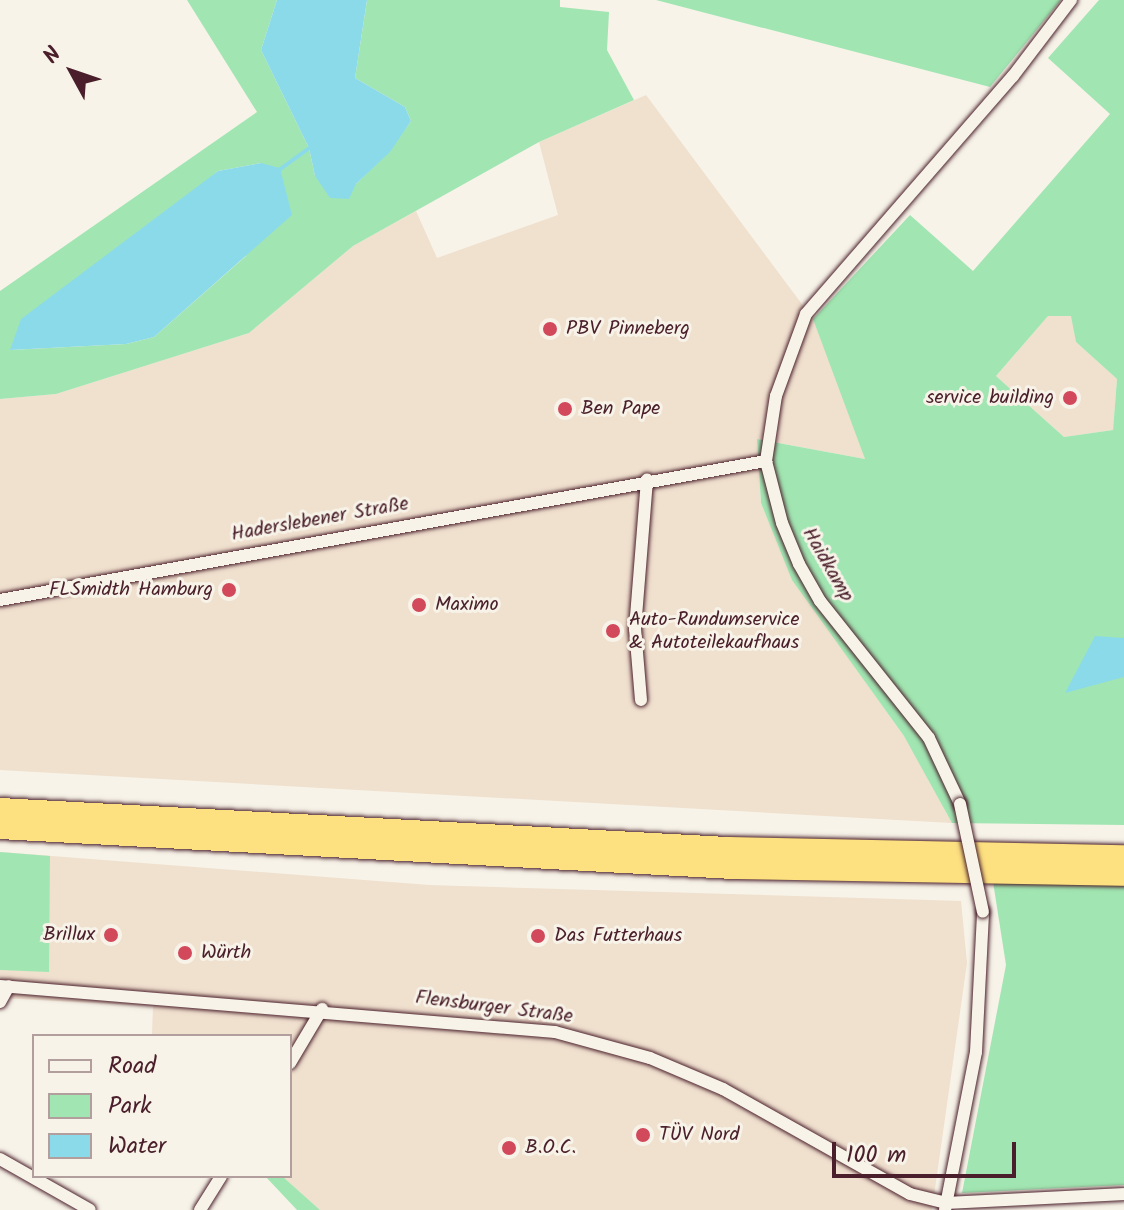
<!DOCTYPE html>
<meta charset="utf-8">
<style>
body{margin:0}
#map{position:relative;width:1124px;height:1210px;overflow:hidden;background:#f7f3e8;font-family:Kalam,sans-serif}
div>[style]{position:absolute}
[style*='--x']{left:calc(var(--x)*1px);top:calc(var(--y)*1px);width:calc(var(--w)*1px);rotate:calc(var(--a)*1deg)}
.built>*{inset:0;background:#f0e0ce}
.green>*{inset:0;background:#a1e6b2}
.water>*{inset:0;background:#8bdae9}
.stream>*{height:4px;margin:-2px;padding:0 2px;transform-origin:2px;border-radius:2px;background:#8bdae9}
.roads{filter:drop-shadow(0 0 2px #4a1f2b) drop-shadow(0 0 2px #4a1f2b)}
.street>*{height:12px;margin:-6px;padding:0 6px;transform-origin:6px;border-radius:6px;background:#f7f3e8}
.highway>*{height:22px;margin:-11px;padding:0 11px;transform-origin:11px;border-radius:11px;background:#fde080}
.bridges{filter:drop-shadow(0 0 2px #4a1f2b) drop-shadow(0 0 2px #4a1f2b)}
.street-bridge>*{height:12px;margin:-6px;padding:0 6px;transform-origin:6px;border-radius:6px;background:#f7f3e8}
.dots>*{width:22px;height:22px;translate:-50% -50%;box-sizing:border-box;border:4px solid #f7f3e8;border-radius:50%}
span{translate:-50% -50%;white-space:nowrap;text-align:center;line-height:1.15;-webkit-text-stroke:6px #f7f3e8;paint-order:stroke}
.poi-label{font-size:20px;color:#4a1f2b}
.left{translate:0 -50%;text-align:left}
.right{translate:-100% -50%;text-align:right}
.street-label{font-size:20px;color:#4a1f2b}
.legend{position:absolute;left:32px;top:1034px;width:260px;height:144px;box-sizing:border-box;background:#f7f3e8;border:2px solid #b29e9c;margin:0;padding:10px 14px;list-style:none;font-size:24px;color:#4a1f2b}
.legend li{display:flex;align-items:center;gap:16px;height:40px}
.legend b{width:40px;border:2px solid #b29e9c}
.north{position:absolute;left:32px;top:32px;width:80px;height:80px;-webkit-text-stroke:6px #f7f3e8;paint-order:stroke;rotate:310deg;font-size:22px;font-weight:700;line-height:32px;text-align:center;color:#4a1f2b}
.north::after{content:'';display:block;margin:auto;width:28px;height:36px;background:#4a1f2b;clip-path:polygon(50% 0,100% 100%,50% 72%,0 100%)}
.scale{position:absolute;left:832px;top:1142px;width:184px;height:36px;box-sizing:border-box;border:4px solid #4a1f2b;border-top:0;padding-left:10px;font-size:24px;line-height:28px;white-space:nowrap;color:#4a1f2b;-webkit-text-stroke:6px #f7f3e8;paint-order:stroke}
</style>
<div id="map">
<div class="built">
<div style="clip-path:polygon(646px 95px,813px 319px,840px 381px,865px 459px,757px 439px,761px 503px,793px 580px,909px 743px,952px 823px,0 770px,0 399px,56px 394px,249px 333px,353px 246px,416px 211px,437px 258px,558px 215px,539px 142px)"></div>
<div style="clip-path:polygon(1048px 316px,1072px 316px,1076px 342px,1117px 379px,1113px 430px,1064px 437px,996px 376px)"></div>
<div style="clip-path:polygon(0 852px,429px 885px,961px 901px,967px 963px,932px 1210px,320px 1210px,282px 1176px,290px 1176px,290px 1036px,152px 1036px,153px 1006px,0 998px)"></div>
</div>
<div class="green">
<div style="clip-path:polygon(evenodd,187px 0,277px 0,261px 50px,309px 148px,315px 176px,356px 184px,389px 152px,411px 121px,405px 107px,355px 78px,367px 0,560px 0,560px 7px,609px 12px,607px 50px,634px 100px,539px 142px,353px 246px,249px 333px,56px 394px,0 399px,0 291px,257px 112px,187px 0,261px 163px,246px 256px,154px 337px,126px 344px,10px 350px,218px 171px,261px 163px)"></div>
<div style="clip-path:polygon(656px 0,1061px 0,990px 87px)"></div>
<div style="clip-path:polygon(evenodd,1099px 0,1124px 0,1124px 825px,952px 823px,904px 736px,792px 580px,761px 503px,757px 439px,865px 459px,813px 319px,910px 215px,973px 271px,1110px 114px,1048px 58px,1099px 0,1048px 316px,1071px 316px,1076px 342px,1117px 379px,1113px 430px,1064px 437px,996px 376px,1048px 316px)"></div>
<div style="clip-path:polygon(0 852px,50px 856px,49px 972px,0 970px)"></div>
<div style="clip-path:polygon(993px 882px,1124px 885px,1124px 1185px,962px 1193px,1006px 965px)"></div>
<div style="clip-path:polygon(265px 1176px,282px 1176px,320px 1210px,297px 1210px)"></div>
</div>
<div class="water">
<div style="clip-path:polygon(277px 0,367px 0,355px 78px,405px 107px,411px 121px,390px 152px,356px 184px,349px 199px,330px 198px,315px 176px,309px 148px,261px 50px)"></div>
<div style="clip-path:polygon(261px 163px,280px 168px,292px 215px,154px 337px,126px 344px,10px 350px,21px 319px,218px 171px)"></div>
<div style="clip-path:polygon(1095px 636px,1124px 638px,1124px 677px,1065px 693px)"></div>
</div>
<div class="stream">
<div style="--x:279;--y:170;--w:37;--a:-36"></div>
</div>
<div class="roads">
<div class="street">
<div style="--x:0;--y:600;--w:779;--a:-10.29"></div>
<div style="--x:641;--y:700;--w:71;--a:-94.8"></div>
<div style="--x:635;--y:629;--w:150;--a:-85.4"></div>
<div style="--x:960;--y:804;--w:73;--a:-115.2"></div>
<div style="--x:929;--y:738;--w:175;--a:-128.5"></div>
<div style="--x:820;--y:601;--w:43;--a:-119.6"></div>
<div style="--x:799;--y:564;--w:44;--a:-112.5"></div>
<div style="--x:782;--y:523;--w:64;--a:-104.5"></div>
<div style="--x:766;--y:461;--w:66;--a:-81.3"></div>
<div style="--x:776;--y:396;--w:87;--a:-69.9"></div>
<div style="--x:806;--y:314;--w:315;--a:-49"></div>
<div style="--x:1013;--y:76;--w:96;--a:-52.7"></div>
<div style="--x:0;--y:986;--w:557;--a:4.74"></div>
<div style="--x:555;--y:1032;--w:98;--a:15.3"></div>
<div style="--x:650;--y:1058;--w:79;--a:23"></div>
<div style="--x:723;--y:1089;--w:214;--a:29.3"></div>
<div style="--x:910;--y:1194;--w:38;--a:14"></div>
<div style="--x:947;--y:1203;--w:177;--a:-2.9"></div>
<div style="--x:0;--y:1002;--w:18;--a:-61"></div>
<div style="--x:290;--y:1063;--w:63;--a:-59.3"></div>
<div style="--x:0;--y:1159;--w:103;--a:29.5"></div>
<div style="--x:200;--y:1210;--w:40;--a:-58"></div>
<div style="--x:945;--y:1210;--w:161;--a:-78.9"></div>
<div style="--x:976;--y:1052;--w:140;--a:-87.1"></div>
</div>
<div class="highway">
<div style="--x:0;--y:809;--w:729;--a:3.07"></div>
<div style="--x:728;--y:848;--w:396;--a:1.2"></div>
<div style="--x:0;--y:828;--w:735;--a:3.12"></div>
<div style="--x:734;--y:868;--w:390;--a:1"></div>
</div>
</div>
<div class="bridges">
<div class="street-bridge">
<div style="--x:960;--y:804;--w:110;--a:78"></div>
</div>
</div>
<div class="dots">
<div style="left:550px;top:329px;background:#d1495b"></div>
<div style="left:1070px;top:398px;background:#d1495b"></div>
<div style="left:565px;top:409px;background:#d1495b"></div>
<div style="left:229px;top:590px;background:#d1495b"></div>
<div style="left:419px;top:605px;background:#d1495b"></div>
<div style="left:613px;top:631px;background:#d1495b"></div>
<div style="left:111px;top:935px;background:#d1495b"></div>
<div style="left:538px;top:936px;background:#d1495b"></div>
<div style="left:185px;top:953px;background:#d1495b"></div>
<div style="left:643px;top:1135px;background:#d1495b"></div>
<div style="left:509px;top:1148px;background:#d1495b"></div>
</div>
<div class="poi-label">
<span class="left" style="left:566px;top:329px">PBV Pinneberg</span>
<span class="right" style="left:1054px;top:398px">service building</span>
<span class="left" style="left:581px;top:409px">Ben Pape</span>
<span class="right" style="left:213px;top:590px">FLSmidth Hamburg</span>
<span class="left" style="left:435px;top:605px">Maximo</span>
<span class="left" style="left:629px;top:632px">Auto-Rundumservice<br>&amp; Autoteilekaufhaus</span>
<span class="right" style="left:95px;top:935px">Brillux</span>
<span class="left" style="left:554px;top:936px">Das Futterhaus</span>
<span class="left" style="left:201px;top:953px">Würth</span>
<span class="left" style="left:659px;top:1135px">TÜV Nord</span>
<span class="left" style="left:525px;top:1148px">B.O.C.</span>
</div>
<div class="street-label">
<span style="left:320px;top:520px;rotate:-10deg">Haderslebener Straße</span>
<span style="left:827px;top:565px;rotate:60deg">Haidkamp</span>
<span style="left:494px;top:1008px;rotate:7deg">Flensburger Straße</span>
</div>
<ul class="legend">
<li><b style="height:10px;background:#f7f3e8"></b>Road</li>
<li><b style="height:22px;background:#a1e6b2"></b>Park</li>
<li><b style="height:22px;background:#8bdae9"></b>Water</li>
</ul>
<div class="north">N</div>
<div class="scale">100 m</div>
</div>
